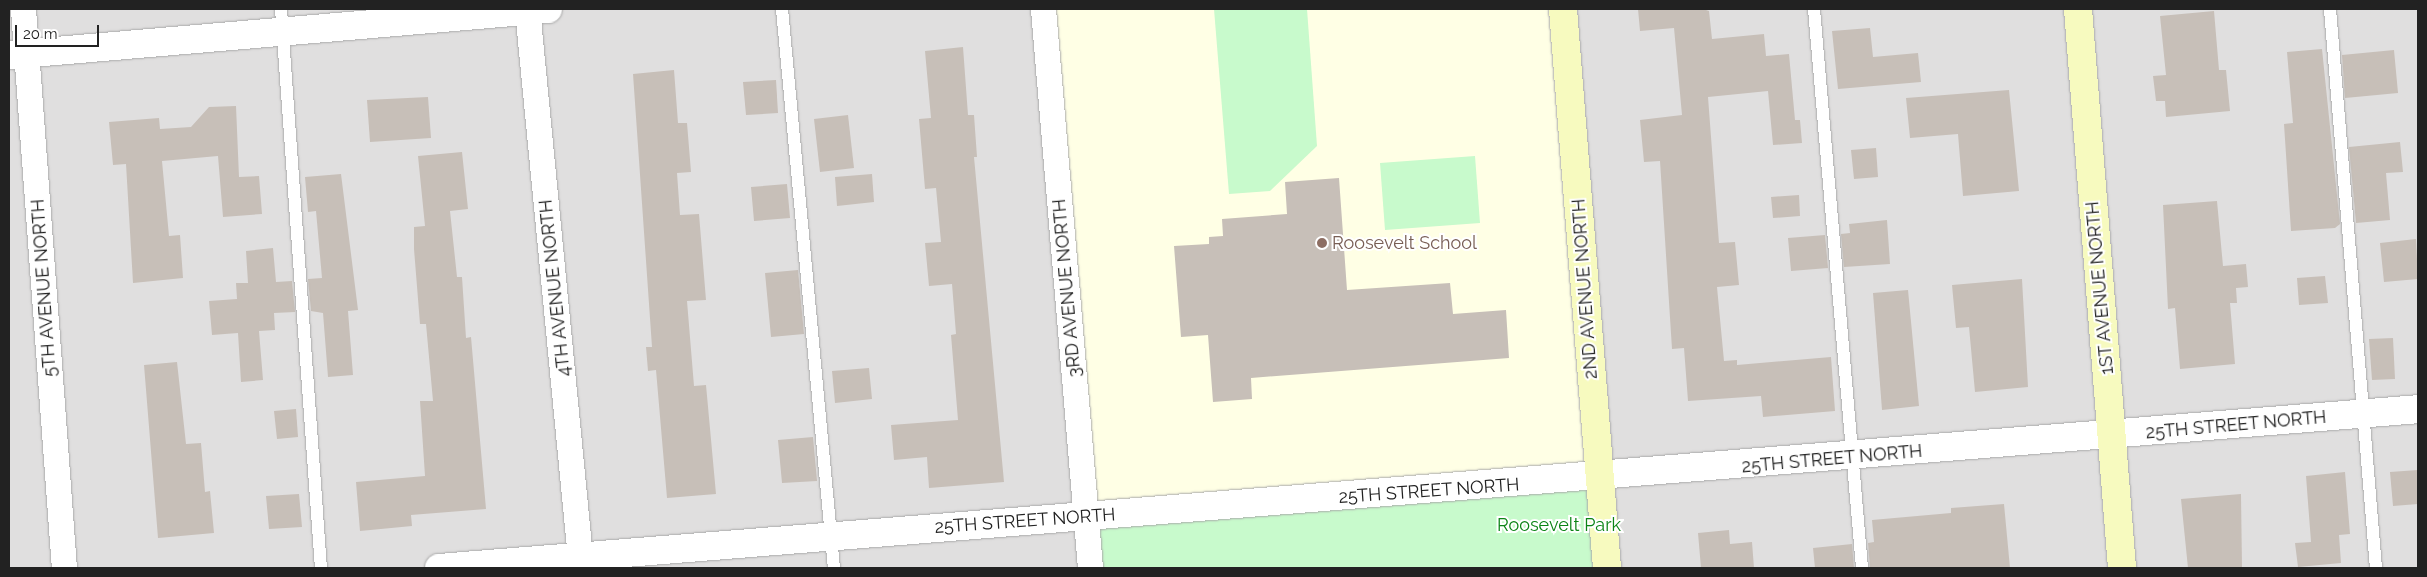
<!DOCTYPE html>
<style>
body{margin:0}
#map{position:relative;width:2427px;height:577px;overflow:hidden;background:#f2efe9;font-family:Raleway,sans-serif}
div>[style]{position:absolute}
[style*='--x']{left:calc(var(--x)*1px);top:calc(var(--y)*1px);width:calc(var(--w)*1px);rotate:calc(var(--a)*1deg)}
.residential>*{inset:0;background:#e0dfdf}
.education>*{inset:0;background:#ffffe5}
.park>*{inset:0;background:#c8facc}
.building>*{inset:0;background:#c7bfb8}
.roads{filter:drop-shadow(0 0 1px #a9a9a9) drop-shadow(0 0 1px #a9a9a9)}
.service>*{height:12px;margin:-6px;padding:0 6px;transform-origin:6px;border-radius:6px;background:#fff}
.minor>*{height:25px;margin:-12.5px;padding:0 12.5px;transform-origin:12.5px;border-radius:12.5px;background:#fff}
.tertiary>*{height:28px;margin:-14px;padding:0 14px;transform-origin:14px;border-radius:14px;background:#fff}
.secondary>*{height:28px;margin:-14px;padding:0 14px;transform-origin:14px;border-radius:14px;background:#f7fabf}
.dots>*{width:14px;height:14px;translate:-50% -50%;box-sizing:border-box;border:2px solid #fff;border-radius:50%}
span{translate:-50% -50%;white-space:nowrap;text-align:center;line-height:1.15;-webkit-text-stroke:4px #fff;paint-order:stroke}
.education-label{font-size:18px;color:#785e54}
.left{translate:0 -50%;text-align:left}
.street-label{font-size:18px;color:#222}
.park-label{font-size:18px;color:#0c8416}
.frame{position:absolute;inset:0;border:10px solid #222;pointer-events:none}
.scale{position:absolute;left:15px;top:25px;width:84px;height:22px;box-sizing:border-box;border:2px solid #222;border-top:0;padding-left:6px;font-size:15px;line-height:18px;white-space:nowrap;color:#222;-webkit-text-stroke:4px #fff;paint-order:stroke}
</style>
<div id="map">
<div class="residential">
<div style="clip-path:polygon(9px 9px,1043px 9px,1090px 568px,9px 568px)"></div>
<div style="clip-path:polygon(1563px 9px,2418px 9px,2418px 568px,1607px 568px)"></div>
</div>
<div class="education">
<div style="clip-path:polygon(1043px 9px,1563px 9px,1600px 478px,1086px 516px)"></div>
</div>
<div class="park">
<div style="clip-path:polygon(1214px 9px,1307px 9px,1317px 146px,1270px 191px,1229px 194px)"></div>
<div style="clip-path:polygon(1475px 156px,1480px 223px,1385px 230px,1380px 163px)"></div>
<div style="clip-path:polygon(1600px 478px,1607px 568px,1090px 568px,1086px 516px)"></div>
</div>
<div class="building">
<div style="clip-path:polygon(1638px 9px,1703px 9px,1709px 11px,1712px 39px,1764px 34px,1766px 56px,1789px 54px,1795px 120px,1800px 120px,1802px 143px,1773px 145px,1768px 91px,1708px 97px,1719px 243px,1735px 242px,1739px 285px,1717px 287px,1724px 361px,1737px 360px,1737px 365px,1831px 357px,1835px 411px,1763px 417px,1761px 396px,1688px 401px,1684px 348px,1672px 349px,1660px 161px,1644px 162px,1640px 120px,1682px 115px,1674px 28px,1640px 31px)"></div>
<div style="clip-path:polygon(2214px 11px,2219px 70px,2226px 70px,2230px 111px,2166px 117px,2165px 101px,2156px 101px,2153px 76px,2166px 75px,2160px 16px)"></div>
<div style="clip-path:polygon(1870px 28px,1873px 57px,1918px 53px,1921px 82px,1838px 89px,1832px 31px)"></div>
<div style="clip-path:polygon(963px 47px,968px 115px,974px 115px,977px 157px,974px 157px,1004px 482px,929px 488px,927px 457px,894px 460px,891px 425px,958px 420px,951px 335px,956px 334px,952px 284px,929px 286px,925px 243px,941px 242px,936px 188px,925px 189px,919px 119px,931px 118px,925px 51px)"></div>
<div style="clip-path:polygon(2322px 49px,2340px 224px,2335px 228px,2291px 231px,2284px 124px,2293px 123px,2287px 52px)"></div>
<div style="clip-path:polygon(2394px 50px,2398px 93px,2345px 98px,2342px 55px)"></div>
<div style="clip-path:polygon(674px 70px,678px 123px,687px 123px,691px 172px,677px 173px,680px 215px,699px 214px,706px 300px,687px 301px,694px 386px,706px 385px,716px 494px,667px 498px,656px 370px,648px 371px,646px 347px,652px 347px,633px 74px)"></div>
<div style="clip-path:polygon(776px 80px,778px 113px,746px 115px,743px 82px)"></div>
<div style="clip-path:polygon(2009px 90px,2019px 191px,1963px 196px,1958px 134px,1910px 138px,1906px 98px)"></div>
<div style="clip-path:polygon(428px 97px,431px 138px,370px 142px,367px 100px)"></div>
<div style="clip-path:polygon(236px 106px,239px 177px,259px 176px,262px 214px,223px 217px,218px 156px,162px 161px,169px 236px,180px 235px,183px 278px,133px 283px,126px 164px,113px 165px,109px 122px,159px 118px,160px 129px,191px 127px,209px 107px)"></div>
<div style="clip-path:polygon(848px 115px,854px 168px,820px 172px,814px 119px)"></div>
<div style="clip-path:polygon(2400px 142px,2403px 172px,2386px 173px,2390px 220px,2356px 223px,2349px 147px)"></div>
<div style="clip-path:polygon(1876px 148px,1878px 177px,1854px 179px,1851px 150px)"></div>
<div style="clip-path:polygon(462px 152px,468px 209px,450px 211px,457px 277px,462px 277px,466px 338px,471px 337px,486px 509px,411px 515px,412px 526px,360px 531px,356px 482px,425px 476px,420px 401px,433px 401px,426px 324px,420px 324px,414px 249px,414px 227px,425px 226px,418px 156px)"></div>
<div style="clip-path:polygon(341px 174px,358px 310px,348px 311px,353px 375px,328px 377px,323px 313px,311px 311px,308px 279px,322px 278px,316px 211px,308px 212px,305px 177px)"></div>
<div style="clip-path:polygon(872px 174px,874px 202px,837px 206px,835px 177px)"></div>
<div style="clip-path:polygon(1339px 178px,1347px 290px,1450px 283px,1453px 314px,1506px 310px,1509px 358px,1251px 378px,1252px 399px,1213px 402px,1208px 335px,1181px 337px,1174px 246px,1209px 244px,1209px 237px,1223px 236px,1222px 219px,1287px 214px,1285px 182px)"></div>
<div style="clip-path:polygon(787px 184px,790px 218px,754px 221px,751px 187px)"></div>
<div style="clip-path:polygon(1799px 195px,1800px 216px,1773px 218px,1771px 197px)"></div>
<div style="clip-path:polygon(2217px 201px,2223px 266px,2246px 264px,2248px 287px,2236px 288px,2237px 303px,2230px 303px,2235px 364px,2180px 369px,2175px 308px,2168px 309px,2163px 205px)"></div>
<div style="clip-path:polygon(1887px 220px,1890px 264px,1844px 267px,1841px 234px,1850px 233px,1849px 224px)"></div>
<div style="clip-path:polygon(1825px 235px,1828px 268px,1791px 271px,1788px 238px)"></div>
<div style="clip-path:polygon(2416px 239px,2418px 279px,2384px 282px,2380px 243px)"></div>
<div style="clip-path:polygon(273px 248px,276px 282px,292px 281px,295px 312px,274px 313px,275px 330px,259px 331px,263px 380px,241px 382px,238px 333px,212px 335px,209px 301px,237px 299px,236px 283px,248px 283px,246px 251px)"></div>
<div style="clip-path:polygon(798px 270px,804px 334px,771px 337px,765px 273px)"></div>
<div style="clip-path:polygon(2325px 276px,2328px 303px,2299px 305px,2297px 278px)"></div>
<div style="clip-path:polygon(2022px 279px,2028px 387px,1975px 392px,1969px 327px,1956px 328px,1952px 285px)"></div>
<div style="clip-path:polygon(1908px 290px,1919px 406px,1882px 410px,1873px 293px)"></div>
<div style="clip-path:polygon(2393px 338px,2395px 379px,2372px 380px,2369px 339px)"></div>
<div style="clip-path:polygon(177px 362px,186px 444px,201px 443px,205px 492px,210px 491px,214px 533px,158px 538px,144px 365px)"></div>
<div style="clip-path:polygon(869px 368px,872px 399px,835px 403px,832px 371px)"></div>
<div style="clip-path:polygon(296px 409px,298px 437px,277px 439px,274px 411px)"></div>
<div style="clip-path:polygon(813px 437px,817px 481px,782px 483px,778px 440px)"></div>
<div style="clip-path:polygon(2418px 470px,2418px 504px,2393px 506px,2390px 472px)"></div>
<div style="clip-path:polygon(2345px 472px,2350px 534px,2339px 535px,2341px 563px,2298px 567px,2295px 543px,2311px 542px,2306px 476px)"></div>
<div style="clip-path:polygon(299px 494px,302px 527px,269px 529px,266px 496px)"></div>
<div style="clip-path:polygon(2241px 494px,2242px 568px,2188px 568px,2181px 499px)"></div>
<div style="clip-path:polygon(2004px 504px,2010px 568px,1870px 568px,1868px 543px,1874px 542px,1872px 520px,1951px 513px,1951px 508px)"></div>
<div style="clip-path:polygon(1729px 530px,1730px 544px,1752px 542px,1754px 568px,1701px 568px,1698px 533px)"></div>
<div style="clip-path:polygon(1852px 544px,1854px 568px,1815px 568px,1813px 548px)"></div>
</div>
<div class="roads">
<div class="service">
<div style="--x:281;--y:9;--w:560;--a:85.91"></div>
<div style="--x:782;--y:9;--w:561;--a:84.69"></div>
<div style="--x:1814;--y:9;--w:561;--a:85.09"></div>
<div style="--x:2330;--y:9;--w:561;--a:85.3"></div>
</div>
<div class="minor">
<div style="--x:23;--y:9;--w:561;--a:85.81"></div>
<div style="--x:527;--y:9;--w:562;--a:84.48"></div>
<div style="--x:1043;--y:9;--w:561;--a:85.19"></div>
</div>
<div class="tertiary">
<div style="--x:9;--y:55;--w:541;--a:-4.88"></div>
<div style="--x:439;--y:568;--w:1985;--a:-4.59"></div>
</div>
<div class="secondary">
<div style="--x:1563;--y:9;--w:561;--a:85.5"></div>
<div style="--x:2078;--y:9;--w:561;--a:85.5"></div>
</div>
</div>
<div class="dots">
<div style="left:1322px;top:243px;background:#8d6e63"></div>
</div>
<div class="education-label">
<span class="left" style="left:1332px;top:243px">Roosevelt School</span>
</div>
<div class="street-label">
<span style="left:44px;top:288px;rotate:-94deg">5TH AVENUE NORTH</span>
<span style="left:555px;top:288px;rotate:-96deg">4TH AVENUE NORTH</span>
<span style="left:1067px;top:288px;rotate:-95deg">3RD AVENUE NORTH</span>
<span style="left:2100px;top:288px;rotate:-95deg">1ST AVENUE NORTH</span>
<span style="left:1585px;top:289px;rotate:-94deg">2ND AVENUE NORTH</span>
<span style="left:2236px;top:425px;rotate:-5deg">25TH STREET NORTH</span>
<span style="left:1832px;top:459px;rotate:-5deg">25TH STREET NORTH</span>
<span style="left:1429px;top:491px;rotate:-4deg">25TH STREET NORTH</span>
<span style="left:1025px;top:521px;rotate:-4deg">25TH STREET NORTH</span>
</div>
<div class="park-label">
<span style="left:1559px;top:525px">Roosevelt Park</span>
</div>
<div class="frame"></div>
<div class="scale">20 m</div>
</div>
